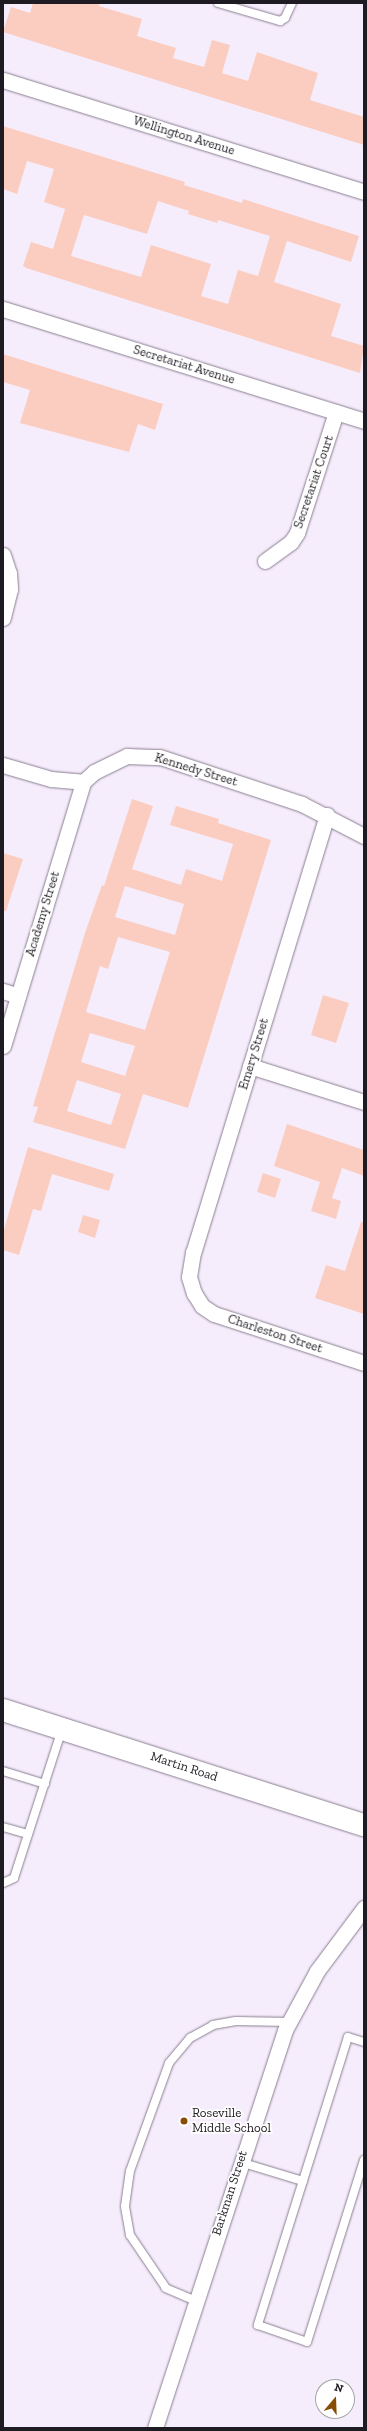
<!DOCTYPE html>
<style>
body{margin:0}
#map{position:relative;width:367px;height:2431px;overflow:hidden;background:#f6edfc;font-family:"Zilla Slab",serif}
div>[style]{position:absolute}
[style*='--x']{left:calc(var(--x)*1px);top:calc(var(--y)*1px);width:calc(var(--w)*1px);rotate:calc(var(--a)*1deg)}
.building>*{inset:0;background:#fbcdc1}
.roads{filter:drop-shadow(0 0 1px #897f90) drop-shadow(0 0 1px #897f90)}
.lane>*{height:8px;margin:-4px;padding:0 4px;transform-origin:4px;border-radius:4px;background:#fff}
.street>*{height:15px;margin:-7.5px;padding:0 7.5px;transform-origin:7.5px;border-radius:7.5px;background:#fff}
.secondary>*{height:22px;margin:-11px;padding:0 11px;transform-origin:11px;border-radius:11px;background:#fff}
.dots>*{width:11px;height:11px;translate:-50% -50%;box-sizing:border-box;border:2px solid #fff;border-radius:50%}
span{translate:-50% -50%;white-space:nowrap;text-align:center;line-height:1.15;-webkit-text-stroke:3.5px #fff;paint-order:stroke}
.street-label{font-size:13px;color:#1f1b22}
.poi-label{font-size:13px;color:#1f1b22}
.left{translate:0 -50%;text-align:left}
.frame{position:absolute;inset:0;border:4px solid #1f1b22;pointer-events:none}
.north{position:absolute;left:315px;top:2379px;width:40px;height:40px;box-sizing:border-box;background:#fff;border:1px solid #a5a4a7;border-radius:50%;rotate:19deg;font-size:11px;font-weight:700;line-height:16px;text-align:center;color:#1f1b22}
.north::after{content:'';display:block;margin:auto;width:14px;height:18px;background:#884d05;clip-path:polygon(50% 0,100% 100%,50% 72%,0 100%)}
</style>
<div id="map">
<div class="building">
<div style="clip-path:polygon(33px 3px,100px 3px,99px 6px,142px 19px,137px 36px,176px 48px,173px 58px,204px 67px,212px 40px,230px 45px,222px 73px,248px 81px,257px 52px,318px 73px,310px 100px,364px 117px,364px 145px,3px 32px,11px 7px,30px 13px)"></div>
<div style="clip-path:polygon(evenodd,3px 126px,185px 182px,184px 185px,242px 203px,243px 199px,359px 236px,351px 262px,287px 241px,274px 282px,341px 304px,331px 336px,364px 346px,360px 373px,26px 268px,23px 266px,31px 242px,53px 249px,65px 209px,44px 202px,54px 169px,27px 161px,17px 194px,3px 189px,3px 126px,158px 201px,189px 211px,188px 214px,217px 223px,218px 220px,270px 236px,258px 276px,238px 270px,228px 304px,201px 296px,211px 264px,151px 245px,141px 277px,71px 256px,84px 215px,147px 234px,158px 201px)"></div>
<div style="clip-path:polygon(3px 354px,163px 404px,155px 430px,138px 424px,129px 452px,20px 423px,30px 390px,3px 382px)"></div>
<div style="clip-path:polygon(evenodd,132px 799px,153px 806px,132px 869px,181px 885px,186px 869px,222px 881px,233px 844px,170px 825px,176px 806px,219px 819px,218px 823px,271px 840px,188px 1108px,143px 1094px,125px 1149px,33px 1122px,38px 1107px,33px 1106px,85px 933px,102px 885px,104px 886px,132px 799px,125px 886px,184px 904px,175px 935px,115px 917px,125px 886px,132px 799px,118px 937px,170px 952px,145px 1030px,86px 1012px,100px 966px,108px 969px,118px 937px,132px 799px,90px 1033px,135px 1046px,125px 1076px,81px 1062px,90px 1033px,132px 799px,77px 1080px,121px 1094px,111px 1125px,67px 1111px,77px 1080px)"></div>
<div style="clip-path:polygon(3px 853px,23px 859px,6px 911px,3px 911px)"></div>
<div style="clip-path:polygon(323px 995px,349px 1003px,336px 1043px,311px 1035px)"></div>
<div style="clip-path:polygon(287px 1124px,364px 1150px,364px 1176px,342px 1168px,332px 1198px,341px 1201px,336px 1219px,311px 1211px,320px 1182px,274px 1166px)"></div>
<div style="clip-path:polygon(28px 1147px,114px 1174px,109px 1191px,52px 1174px,41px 1211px,33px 1209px,19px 1255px,3px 1250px,3px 1233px)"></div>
<div style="clip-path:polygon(263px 1173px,281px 1179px,275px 1198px,257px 1192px)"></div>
<div style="clip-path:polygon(83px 1215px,100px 1220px,95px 1238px,78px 1232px)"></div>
<div style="clip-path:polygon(361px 1222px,364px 1222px,364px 1314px,315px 1298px,326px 1265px,345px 1271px)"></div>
</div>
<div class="roads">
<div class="lane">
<div style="--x:218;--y:3;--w:65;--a:16.2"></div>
<div style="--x:280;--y:21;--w:6;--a:-31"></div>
<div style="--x:285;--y:18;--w:17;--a:-65"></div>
<div style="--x:3;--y:1771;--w:44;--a:17.2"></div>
<div style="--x:3;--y:1827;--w:26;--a:16"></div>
<div style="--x:3;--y:1883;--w:12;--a:-24"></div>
<div style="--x:14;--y:1878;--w:157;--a:-72.1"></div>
<div style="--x:364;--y:2042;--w:17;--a:-163"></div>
<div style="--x:348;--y:2037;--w:302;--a:107.4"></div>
<div style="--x:258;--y:2325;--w:52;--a:19.1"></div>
<div style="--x:307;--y:2342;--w:191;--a:-72.6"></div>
<div style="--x:240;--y:2162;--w:66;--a:16.8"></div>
<div style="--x:196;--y:2301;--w:33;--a:-157"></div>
<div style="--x:166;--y:2288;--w:64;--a:-124.2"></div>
<div style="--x:130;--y:2235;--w:29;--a:-100"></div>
<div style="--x:125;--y:2206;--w:35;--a:-82"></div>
<div style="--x:130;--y:2171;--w:115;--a:-70.1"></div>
<div style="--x:169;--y:2063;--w:33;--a:-50"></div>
<div style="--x:190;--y:2038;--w:26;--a:-29"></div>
<div style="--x:213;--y:2025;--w:23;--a:-10"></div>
<div style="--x:236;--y:2021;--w:54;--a:1.1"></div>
</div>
<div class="street">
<div style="--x:3;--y:80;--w:378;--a:17.2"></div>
<div style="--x:3;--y:309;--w:378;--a:17.2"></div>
<div style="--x:3;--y:555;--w:19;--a:72"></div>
<div style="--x:9;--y:573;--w:16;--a:86"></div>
<div style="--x:10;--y:589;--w:30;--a:104"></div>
<div style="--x:265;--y:561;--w:32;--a:-36"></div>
<div style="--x:291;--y:542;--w:11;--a:-56"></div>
<div style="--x:297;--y:533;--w:127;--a:-72.1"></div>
<div style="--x:3;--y:765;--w:50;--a:16.3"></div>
<div style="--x:51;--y:779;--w:32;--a:5"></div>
<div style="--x:83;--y:782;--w:15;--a:-42"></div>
<div style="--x:94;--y:772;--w:37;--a:-26"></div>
<div style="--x:127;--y:756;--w:33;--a:2"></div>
<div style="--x:160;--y:757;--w:150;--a:18.3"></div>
<div style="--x:302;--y:804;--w:70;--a:27.3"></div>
<div style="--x:327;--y:815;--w:457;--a:107"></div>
<div style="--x:193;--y:1252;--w:25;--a:99"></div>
<div style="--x:189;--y:1277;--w:17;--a:73"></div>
<div style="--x:194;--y:1293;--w:15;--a:58"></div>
<div style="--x:202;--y:1306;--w:14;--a:34"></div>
<div style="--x:214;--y:1314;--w:158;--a:18.1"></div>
<div style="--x:3;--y:991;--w:16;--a:18"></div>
<div style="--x:3;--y:1046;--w:276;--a:-73.1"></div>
<div style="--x:250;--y:1066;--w:120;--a:17.5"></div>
<div style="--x:155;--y:2428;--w:419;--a:-71.9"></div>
<div style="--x:285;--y:2030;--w:67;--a:-61.5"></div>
<div style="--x:317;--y:1971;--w:79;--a:-53.3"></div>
</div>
<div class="secondary">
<div style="--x:3;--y:1710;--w:379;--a:17.7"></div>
</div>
</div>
<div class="dots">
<div style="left:184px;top:2121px;background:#884d05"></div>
</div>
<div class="street-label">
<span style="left:184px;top:136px;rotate:17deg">Wellington Avenue</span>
<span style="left:184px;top:365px;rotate:17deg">Secretariat Avenue</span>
<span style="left:314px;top:482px;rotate:-71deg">Secretariat Court</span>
<span style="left:196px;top:770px;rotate:17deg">Kennedy Street</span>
<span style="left:43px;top:914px;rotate:-73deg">Academy Street</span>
<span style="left:254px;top:1054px;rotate:-73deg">Emery Street</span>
<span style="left:275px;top:1334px;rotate:18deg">Charleston Street</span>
<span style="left:184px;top:1767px;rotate:18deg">Martin Road</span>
<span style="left:230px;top:2193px;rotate:-72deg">Barkman Street</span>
</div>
<div class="poi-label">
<span class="left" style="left:192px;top:2121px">Roseville<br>Middle School</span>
</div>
<div class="frame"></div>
<div class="north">N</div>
</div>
